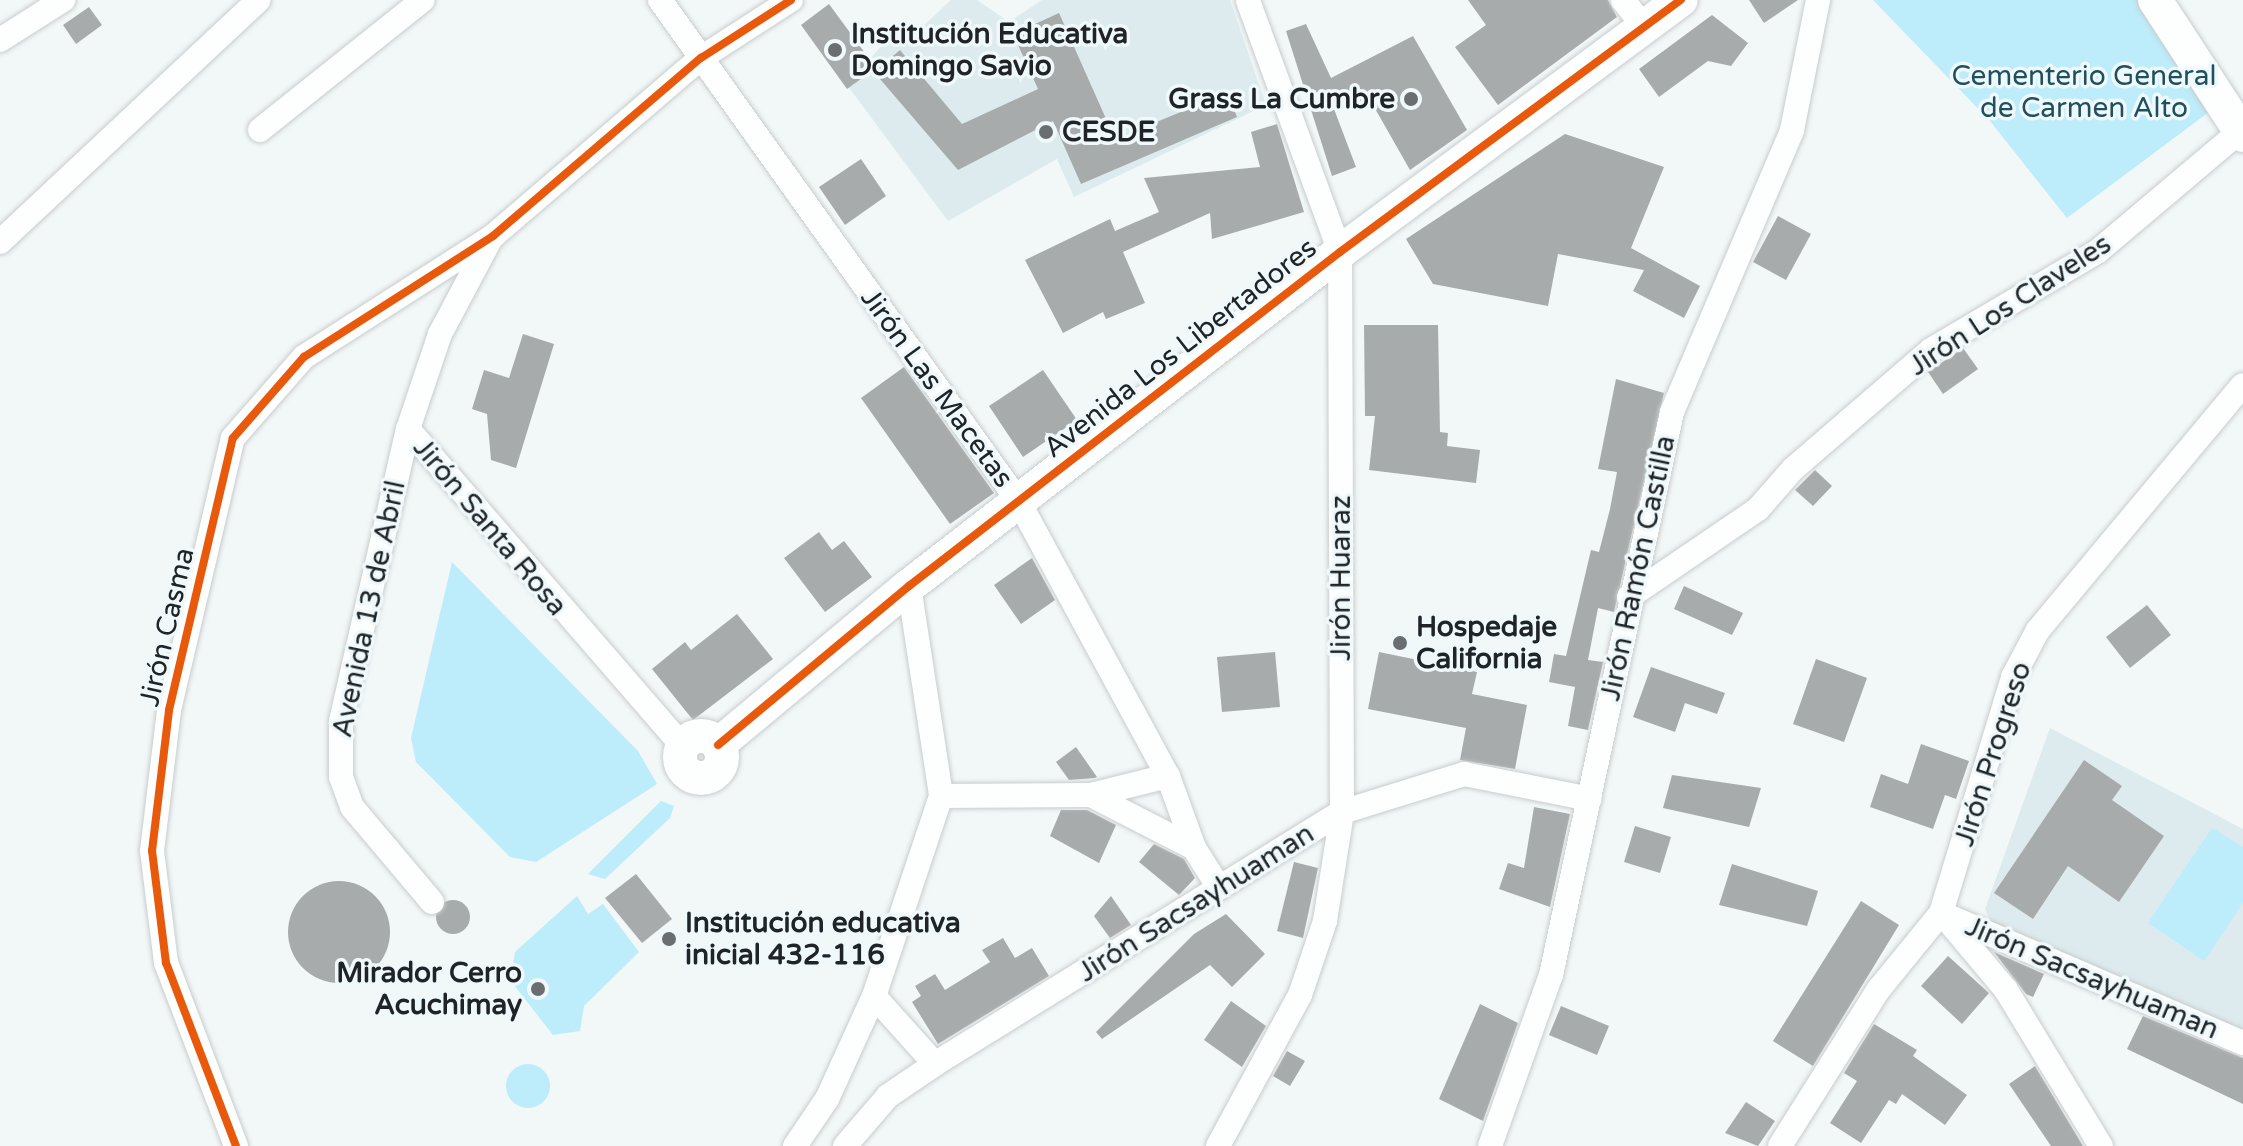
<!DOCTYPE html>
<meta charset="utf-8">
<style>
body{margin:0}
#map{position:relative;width:2243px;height:1146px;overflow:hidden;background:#f2f7f8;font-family:"Varela Round",sans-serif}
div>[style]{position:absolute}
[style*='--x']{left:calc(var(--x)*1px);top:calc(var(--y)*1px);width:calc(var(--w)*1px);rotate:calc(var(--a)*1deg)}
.built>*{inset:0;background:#deebee}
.green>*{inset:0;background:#bdecfa}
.round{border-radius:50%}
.building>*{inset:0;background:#a8abac}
.roads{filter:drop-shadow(0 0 2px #c8cccc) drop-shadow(0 0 2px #c8cccc)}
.street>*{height:24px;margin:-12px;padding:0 12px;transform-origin:12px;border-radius:12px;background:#fdfefe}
.secondary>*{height:34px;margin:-17px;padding:0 17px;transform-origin:17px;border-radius:17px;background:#fdfefe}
.secondary>.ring{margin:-17px;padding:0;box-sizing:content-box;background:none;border:34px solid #fdfefe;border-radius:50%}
.cycleway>*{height:8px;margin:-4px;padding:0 4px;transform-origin:4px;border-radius:4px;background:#e8590c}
.dots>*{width:22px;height:22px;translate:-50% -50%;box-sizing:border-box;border:4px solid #eff8fb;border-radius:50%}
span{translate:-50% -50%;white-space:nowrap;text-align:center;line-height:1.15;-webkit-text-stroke:7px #eff8fb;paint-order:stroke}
.poi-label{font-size:28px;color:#212426;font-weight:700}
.left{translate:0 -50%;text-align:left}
.right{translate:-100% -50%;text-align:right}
.park-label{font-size:28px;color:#1e505f}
.street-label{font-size:28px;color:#212426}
</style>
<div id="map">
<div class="built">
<div style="clip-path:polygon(951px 0,977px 0,1009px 22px,1042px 0,1230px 0,1266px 105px,1074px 197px,1057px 159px,948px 221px,847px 85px,890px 36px,919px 30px)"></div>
<div style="clip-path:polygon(2050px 728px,2243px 829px,2243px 1031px,1995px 932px,1985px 909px)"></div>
</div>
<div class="green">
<div style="clip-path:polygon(1873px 0,2139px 0,2213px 109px,2067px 218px,1990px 121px)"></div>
<div style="clip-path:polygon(452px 562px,638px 751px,657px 784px,536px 862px,510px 857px,416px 762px,411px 738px)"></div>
<div style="clip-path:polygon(661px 801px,674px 806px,670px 818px,605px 879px,588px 874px)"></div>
<div style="clip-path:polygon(2212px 828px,2243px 847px,2243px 903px,2204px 961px,2148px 923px)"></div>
<div style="clip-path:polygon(577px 896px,588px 914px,603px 904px,639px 952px,584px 1006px,580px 1031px,553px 1035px,510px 980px,515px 952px)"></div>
<div class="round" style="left:506px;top:1064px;width:44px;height:44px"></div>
</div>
<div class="building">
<div style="clip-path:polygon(1468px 0,1608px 0,1617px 17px,1498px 105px,1455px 47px,1486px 25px)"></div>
<div style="clip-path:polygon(1749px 0,1798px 0,1764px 23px)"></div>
<div style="clip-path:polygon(829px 4px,876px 68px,847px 89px,801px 25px)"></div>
<div style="clip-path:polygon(89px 7px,102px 25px,76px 44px,63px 25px)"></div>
<div style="clip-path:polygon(1059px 13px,1115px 139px,1227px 93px,1237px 117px,1081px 184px,1053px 121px,958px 170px,874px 72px,900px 50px,962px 124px,1038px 89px,1013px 34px)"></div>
<div style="clip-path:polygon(1712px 15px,1748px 43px,1731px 66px,1708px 61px,1659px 97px,1639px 69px)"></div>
<div style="clip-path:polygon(1306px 24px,1331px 78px,1413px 36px,1467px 130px,1410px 170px,1369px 98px,1334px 109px,1356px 167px,1332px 176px,1286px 31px)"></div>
<div style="clip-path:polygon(1277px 124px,1304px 212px,1212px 239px,1210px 213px,1123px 252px,1145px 303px,1106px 319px,1103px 312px,1063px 333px,1025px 260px,1110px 219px,1115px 231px,1159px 212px,1144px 178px,1260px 167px,1251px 132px)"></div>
<div style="clip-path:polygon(1565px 134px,1664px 167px,1631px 248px,1700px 286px,1684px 318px,1633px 291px,1644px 270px,1558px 254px,1548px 306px,1433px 284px,1406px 239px)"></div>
<div style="clip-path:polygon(861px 159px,886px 196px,845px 225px,819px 187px)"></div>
<div style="clip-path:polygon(1778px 216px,1811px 234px,1786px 280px,1753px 262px)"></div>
<div style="clip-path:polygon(1364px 325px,1438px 325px,1440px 432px,1448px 433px,1447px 446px,1480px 450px,1476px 483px,1369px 470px,1375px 416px,1365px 416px)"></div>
<div style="clip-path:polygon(523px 334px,554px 344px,516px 468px,491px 460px,487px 414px,472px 409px,484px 370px,509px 378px)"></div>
<div style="clip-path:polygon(1963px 348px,1978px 369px,1943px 394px,1928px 372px)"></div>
<div style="clip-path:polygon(904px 367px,994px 493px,950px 524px,861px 398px)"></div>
<div style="clip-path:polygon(1043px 370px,1077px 420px,1023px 457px,989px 406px)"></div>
<div style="clip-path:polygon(1616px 379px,1664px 393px,1614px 612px,1598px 608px,1588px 660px,1603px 662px,1588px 730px,1568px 726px,1575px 687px,1549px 682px,1554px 654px,1566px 656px,1591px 550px,1599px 552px,1610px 509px,1617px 472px,1598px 469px)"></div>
<div style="clip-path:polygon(1815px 470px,1832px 486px,1813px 506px,1795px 490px)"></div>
<div style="clip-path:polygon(819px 532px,832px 550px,844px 541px,872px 577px,825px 612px,784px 558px)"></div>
<div style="clip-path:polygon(1032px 558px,1055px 600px,1021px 624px,994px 585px)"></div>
<div style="clip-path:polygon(1684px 586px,1743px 613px,1732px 635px,1674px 609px)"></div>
<div style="clip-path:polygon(2147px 605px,2171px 635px,2130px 668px,2106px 637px)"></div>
<div style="clip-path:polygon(737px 614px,773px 659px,693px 720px,652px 669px,685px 642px,691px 650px)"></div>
<div style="clip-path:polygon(1275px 652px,1280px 707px,1222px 712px,1217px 657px)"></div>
<div style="clip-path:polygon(1379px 652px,1477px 672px,1472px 694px,1527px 705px,1515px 769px,1460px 760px,1466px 728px,1368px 709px)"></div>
<div style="clip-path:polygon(1816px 659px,1867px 678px,1844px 742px,1793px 724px)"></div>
<div style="clip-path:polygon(1651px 667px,1725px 693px,1717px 714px,1685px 703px,1675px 732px,1633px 717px)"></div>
<div style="clip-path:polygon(1921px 744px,1969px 761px,1956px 799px,1945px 795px,1933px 829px,1870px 807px,1881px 774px,1908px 784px)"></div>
<div style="clip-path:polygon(1076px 747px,1097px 777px,1095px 778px,1069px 780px,1056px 762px)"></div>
<div style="clip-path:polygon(2084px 760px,2122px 786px,2112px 800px,2164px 836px,2119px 902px,2068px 866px,2033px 919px,1994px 893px)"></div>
<div style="clip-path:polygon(1672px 775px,1761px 788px,1749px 827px,1663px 808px)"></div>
<div style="clip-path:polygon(1534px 807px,1570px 814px,1550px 907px,1499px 889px,1508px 863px,1524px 868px)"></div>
<div style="clip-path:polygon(1061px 810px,1087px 810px,1116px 825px,1099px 863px,1050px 836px)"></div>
<div style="clip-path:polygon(1635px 826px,1671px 837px,1660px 873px,1624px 862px)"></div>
<div style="clip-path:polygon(1154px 844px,1184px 859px,1195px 878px,1179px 895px,1139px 862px)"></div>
<div style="clip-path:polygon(1294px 862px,1318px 868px,1303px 938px,1277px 931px)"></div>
<div style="clip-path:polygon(1732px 864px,1818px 891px,1807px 926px,1719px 905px)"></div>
<div style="clip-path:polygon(636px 874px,672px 919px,642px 943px,605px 898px)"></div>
<div class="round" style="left:288px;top:881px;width:102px;height:102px"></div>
<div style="clip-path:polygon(1111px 896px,1131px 925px,1110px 938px,1094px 916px)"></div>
<div class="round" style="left:436px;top:900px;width:34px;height:34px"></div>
<div style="clip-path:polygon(1861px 901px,1899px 925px,1813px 1066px,1773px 1041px)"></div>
<div style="clip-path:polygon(1226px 914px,1265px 954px,1232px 987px,1210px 965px,1102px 1039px,1096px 1032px,1194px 934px)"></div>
<div style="clip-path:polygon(1003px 938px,1015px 958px,1032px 948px,1049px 976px,938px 1044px,912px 1002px,921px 996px,915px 986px,935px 974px,945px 990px,990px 962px,982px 950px)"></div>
<div style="clip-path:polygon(1994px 952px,2044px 974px,2033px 997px,2026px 994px)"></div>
<div style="clip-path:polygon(1948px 956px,1989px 993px,1962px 1024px,1921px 986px)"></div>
<div style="clip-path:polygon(1231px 1001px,1266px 1026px,1242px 1067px,1204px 1040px)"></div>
<div style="clip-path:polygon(1480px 1004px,1518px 1023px,1483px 1121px,1439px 1099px)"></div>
<div style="clip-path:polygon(1561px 1006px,1609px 1026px,1597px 1055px,1549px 1035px)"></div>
<div style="clip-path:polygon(2143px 1016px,2243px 1058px,2243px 1104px,2127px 1049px)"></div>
<div style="clip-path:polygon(1874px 1024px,1917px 1050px,1913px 1056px,1967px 1095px,1945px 1125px,1902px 1094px,1896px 1104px,1889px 1100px,1861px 1143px,1830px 1123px,1857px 1081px,1844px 1073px)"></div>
<div style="clip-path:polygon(1287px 1051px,1305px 1061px,1290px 1086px,1273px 1076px)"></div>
<div style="clip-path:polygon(2035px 1066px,2083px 1146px,2051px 1146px,2009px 1084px)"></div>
<div style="clip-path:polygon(1746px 1102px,1775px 1121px,1758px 1146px,1725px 1133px)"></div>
</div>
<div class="roads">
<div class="street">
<div style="--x:660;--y:0;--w:617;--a:54.43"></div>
<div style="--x:1019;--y:502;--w:312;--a:61.5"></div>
<div style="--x:1168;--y:776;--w:77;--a:70.1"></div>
<div style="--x:1194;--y:848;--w:45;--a:57.7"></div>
<div style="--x:1623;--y:0;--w:34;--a:52"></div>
<div style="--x:0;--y:40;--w:75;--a:-32.4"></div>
<div style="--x:260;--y:130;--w:208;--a:-38.6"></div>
<div style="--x:0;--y:242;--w:354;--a:-43.1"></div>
<div style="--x:408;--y:429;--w:420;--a:49.1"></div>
<div style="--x:909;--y:586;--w:212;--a:81.3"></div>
<div style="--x:941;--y:796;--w:211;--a:108.5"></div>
<div style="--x:874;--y:996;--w:91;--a:48.1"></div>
<div style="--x:1629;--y:597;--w:156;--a:-34.3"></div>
<div style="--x:1758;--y:509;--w:53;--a:-48.8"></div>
<div style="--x:1793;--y:469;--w:182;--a:-40.8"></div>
<div style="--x:1931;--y:350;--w:193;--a:-30.6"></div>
<div style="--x:2097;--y:252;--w:187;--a:-40.2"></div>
<div style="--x:1091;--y:795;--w:116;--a:27.2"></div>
<div style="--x:941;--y:796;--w:150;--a:-0.4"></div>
<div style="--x:1091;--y:795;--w:79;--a:-13.9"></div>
<div style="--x:432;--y:902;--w:124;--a:-130.1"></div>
<div style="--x:352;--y:807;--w:32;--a:-110"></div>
<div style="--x:341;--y:777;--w:56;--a:-90"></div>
<div style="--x:341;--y:721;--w:300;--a:-77.1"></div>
<div style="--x:408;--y:429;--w:100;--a:-71.4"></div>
<div style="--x:440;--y:334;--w:109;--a:-62"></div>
<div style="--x:1941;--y:913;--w:329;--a:23.3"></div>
<div style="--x:1945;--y:917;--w:95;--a:50.1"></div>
<div style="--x:2006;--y:990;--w:183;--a:58.7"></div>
<div style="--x:236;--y:1146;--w:196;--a:-110.9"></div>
<div style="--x:166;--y:963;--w:113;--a:-97.1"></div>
<div style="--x:152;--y:851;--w:142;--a:-83.1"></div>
<div style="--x:169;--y:710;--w:279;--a:-76.8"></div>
<div style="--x:233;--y:438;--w:108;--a:-48.8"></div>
<div style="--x:304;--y:357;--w:224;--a:-32.6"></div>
<div style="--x:493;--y:236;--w:274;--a:-40.6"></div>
<div style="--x:701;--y:58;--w:107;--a:-32.8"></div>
<div style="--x:795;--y:1146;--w:57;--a:-55.8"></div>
<div style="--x:827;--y:1099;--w:113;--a:-65.5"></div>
<div style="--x:845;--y:1146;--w:66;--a:-49.3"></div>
<div style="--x:888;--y:1096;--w:57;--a:-34.2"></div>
<div style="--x:935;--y:1064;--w:479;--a:-31.8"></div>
<div style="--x:1342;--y:812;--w:128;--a:-17.3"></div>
<div style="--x:1464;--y:774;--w:128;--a:11.2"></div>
<div style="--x:1218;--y:1146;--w:172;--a:-61.5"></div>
<div style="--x:1300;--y:995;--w:78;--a:-71.3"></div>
<div style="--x:1325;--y:921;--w:110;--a:-81.1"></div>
<div style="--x:1342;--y:812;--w:560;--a:-90.2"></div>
<div style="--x:1340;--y:252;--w:268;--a:-110.1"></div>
<div style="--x:1490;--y:1146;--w:182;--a:-70.4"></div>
<div style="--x:1551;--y:975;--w:576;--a:-77.87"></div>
<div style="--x:1672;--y:412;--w:306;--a:-66.9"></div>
<div style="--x:1792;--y:130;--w:133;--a:-78.7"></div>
<div style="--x:1780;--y:1146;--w:186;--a:-57.8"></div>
<div style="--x:1879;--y:989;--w:98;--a:-50.8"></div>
<div style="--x:1941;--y:913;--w:247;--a:-73"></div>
<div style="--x:2013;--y:677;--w:53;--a:-62"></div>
<div style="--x:2038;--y:630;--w:319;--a:-50.1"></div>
</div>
<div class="secondary">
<div style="--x:2155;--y:0;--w:161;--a:56.9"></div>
<div class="ring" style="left:680px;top:736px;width:8px;height:8px"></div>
<div style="--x:718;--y:745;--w:249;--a:-39.8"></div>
<div style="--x:909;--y:586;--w:545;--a:-37.77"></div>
<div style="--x:1340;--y:252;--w:424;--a:-36.5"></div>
</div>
</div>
<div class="cycleway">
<div style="--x:718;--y:745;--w:249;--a:-39.8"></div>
<div style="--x:909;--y:586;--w:545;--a:-37.77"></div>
<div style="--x:1340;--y:252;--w:424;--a:-36.5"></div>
<div style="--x:236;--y:1146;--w:196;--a:-110.9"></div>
<div style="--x:166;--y:963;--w:113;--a:-97.1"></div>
<div style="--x:152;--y:851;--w:142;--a:-83.1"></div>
<div style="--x:169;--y:710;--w:279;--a:-76.8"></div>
<div style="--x:233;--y:438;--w:108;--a:-48.8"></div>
<div style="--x:304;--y:357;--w:224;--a:-32.6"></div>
<div style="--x:493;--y:236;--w:274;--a:-40.6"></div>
<div style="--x:701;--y:58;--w:107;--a:-32.8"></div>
</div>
<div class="dots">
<div style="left:835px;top:50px;background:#6a6e70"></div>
<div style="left:1411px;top:99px;background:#6a6e70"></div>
<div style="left:1046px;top:132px;background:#6a6e70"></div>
<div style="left:1400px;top:643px;background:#6a6e70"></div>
<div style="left:669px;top:939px;background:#6a6e70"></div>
<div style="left:538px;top:989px;background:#6a6e70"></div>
</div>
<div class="poi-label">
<span class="left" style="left:851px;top:50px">Institución Educativa<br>Domingo Savio</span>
<span class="right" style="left:1395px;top:99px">Grass La Cumbre</span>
<span class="left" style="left:1062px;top:132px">CESDE</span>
<span class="left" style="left:1416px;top:643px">Hospedaje<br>California</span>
<span class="left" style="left:685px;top:939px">Institución educativa<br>inicial 432-116</span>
<span class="right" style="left:522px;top:989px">Mirador Cerro<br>Acuchimay</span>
</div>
<div class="park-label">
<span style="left:2084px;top:92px">Cementerio General<br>de Carmen Alto</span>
</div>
<div class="street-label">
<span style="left:2010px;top:305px;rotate:-33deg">Jirón Los Claveles</span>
<span style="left:1180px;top:348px;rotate:-38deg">Avenida Los Libertadores</span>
<span style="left:937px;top:388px;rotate:54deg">Jirón Las Macetas</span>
<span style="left:490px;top:527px;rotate:50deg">Jirón Santa Rosa</span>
<span style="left:1638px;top:568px;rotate:-78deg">Jirón Ramón Castilla</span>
<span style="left:1341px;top:578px;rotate:-90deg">Jirón Huaraz</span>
<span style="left:369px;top:609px;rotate:-78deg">Avenida 13 de Abril</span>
<span style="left:167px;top:627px;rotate:-77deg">Jirón Casma</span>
<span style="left:1993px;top:754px;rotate:-72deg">Jirón Progreso</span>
<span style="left:1196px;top:903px;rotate:-32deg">Jirón Sacsayhuaman</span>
<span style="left:2092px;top:978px;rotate:23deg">Jirón Sacsayhuaman</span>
</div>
</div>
